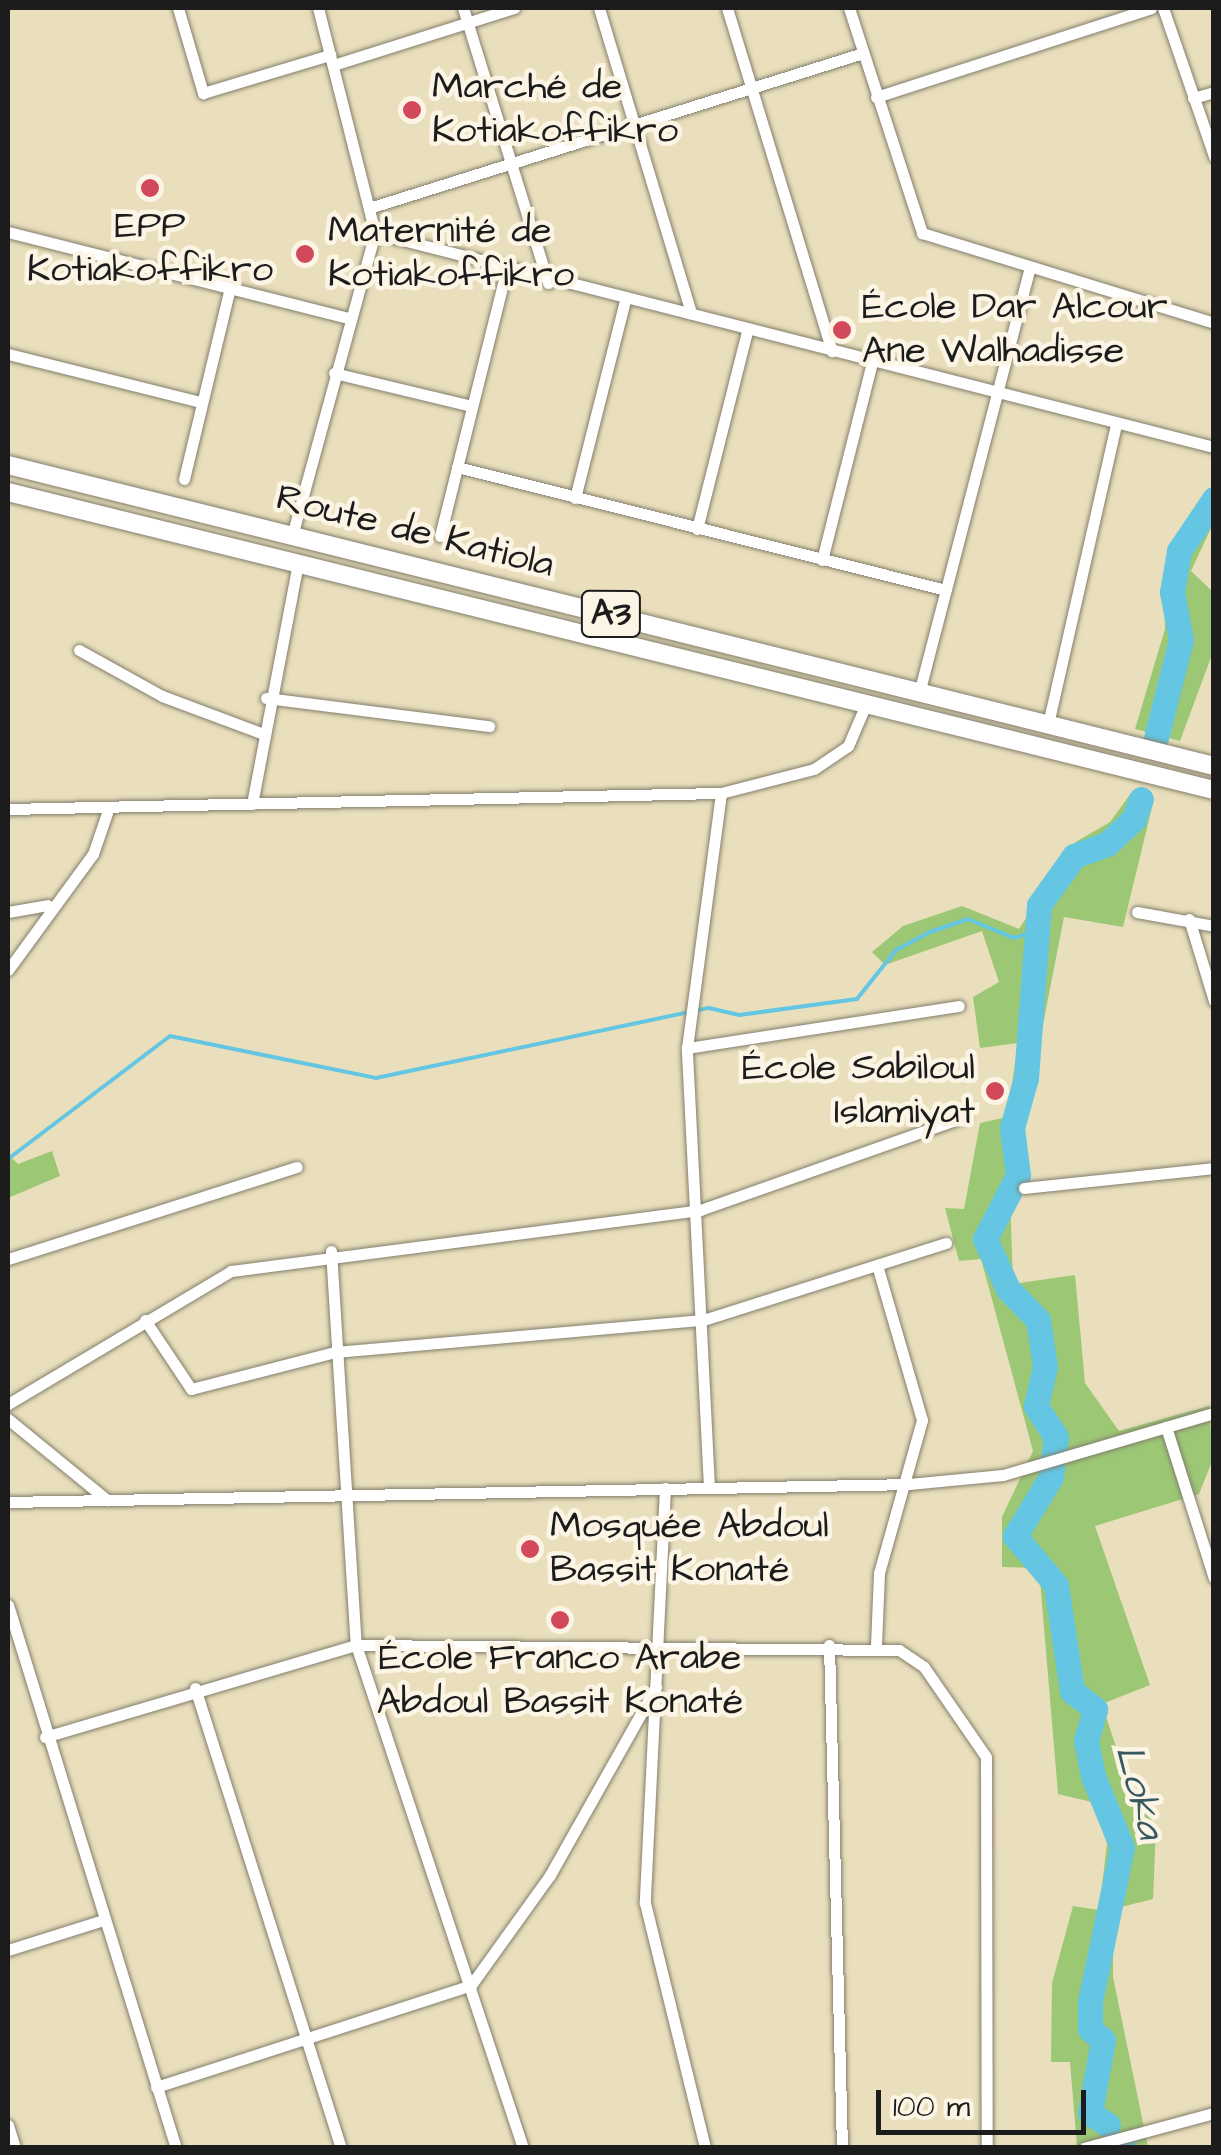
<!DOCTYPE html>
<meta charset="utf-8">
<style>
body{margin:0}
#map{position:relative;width:1221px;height:2155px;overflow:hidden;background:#e9dfbc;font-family:"Architects Daughter",sans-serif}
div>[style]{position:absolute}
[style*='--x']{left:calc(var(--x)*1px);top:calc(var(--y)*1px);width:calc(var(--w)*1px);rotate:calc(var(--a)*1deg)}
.green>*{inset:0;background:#9cc875}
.stream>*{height:4px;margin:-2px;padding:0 2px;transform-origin:2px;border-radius:2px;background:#64c6e2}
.river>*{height:25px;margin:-12.5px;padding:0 12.5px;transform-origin:12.5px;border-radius:12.5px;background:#64c6e2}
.roads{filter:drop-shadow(0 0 2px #827e6c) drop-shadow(0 0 2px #827e6c)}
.minor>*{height:11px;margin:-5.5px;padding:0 5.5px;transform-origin:5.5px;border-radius:5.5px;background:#fff}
.trunk>*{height:18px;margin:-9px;padding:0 9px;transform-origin:9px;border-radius:9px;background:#fff}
.dots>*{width:28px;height:28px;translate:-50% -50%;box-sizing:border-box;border:5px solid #fcf5e5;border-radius:50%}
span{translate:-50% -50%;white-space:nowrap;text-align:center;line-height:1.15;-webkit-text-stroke:9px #fcf5e5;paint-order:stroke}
.shield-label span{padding:2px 8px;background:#fcf5e5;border:2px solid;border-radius:8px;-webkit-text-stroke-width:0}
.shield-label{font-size:35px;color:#1c1c1c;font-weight:700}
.poi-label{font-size:38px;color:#1c1c1c}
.left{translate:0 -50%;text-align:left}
.right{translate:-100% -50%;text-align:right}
.street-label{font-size:38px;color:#1c1c1c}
.water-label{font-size:40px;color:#355861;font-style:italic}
.frame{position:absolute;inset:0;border:10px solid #1c1c1c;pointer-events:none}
.scale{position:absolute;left:876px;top:2090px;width:210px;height:45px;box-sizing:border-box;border:5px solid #1c1c1c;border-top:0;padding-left:12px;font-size:30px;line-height:35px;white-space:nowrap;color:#1c1c1c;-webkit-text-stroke:8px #fcf5e5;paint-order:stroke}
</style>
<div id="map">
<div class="green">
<div style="clip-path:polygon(1213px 489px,1213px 524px,1191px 571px,1213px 592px,1213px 652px,1180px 741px,1135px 729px,1165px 629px,1164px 587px,1187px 520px)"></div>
<div style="clip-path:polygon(1131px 793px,1154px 799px,1123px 927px,1064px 917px,1010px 1194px,1013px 1284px,1075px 1275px,1085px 1383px,1119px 1431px,1209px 1406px,1213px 1459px,1199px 1494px,1095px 1526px,1150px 1685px,1102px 1704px,1127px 1781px,1156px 1828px,1153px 1899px,1113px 1909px,1113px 1977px,1148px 2147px,1164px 2147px,1077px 2147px,1070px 2062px,1051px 2062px,1052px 1983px,1073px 1906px,1099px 1910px,1107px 1844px,1100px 1804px,1058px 1794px,1039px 1568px,1002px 1567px,1002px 1517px,1033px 1451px,981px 1259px,959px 1261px,945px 1208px,964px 1209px,980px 1123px,1007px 1117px,1018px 1043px,980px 1048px,973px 997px,999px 982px,982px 931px,885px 965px,872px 952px,903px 926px,962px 906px,1019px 929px,1074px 843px,1110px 822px)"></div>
<div style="clip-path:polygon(52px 1151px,60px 1176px,8px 1198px,8px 1154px,18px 1164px)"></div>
</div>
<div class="stream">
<div style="--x:8;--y:1159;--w:203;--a:-37.2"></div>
<div style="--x:170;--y:1036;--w:210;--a:11.5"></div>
<div style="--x:376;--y:1078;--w:340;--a:-11.9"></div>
<div style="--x:709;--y:1008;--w:31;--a:13"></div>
<div style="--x:739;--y:1015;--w:119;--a:-7.7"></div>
<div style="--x:857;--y:999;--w:63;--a:-51.5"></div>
<div style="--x:896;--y:950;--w:38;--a:-28"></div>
<div style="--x:930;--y:932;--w:40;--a:-18.9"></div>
<div style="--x:968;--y:919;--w:50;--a:22.4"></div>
<div style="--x:1014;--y:938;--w:22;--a:-18"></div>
</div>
<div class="river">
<div style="--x:1156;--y:738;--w:101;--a:-75.7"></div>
<div style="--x:1181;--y:640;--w:49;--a:-100.6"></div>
<div style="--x:1172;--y:592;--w:42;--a:-80.3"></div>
<div style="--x:1179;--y:551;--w:63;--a:-56.1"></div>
<div style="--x:1108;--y:2125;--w:22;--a:-146"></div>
<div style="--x:1090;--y:2113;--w:74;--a:-79.9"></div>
<div style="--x:1103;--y:2040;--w:17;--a:-140"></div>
<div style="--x:1090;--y:2029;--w:27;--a:-90"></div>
<div style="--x:1090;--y:2002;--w:158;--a:-78.3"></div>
<div style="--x:1122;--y:1847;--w:77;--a:-112.2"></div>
<div style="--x:1093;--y:1776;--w:36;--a:-101"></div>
<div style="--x:1086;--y:1741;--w:33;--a:-74"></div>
<div style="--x:1095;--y:1709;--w:29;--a:-142"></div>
<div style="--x:1072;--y:1691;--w:107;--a:-98.6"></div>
<div style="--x:1056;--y:1585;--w:64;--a:-129.9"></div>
<div style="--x:1015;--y:1536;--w:69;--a:-58.6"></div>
<div style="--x:1051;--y:1477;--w:40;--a:-82.9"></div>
<div style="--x:1056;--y:1437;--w:37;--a:-123"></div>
<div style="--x:1036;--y:1406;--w:41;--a:-77.3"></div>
<div style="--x:1045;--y:1366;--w:47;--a:-98.7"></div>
<div style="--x:1038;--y:1320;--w:43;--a:-134.1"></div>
<div style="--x:1008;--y:1289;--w:55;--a:-114.7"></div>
<div style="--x:985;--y:1239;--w:72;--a:-62.7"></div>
<div style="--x:1018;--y:1175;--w:47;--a:-97.3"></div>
<div style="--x:1012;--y:1128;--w:52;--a:-74.4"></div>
<div style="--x:1026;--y:1078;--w:173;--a:-85.7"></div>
<div style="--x:1039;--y:905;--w:60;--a:-54.5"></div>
<div style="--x:1074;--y:856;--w:35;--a:-20"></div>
<div style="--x:1107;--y:844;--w:37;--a:-43"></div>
<div style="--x:1134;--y:819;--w:21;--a:-71"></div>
<div style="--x:1123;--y:2147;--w:1;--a:90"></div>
</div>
<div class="roads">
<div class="minor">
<div style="--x:178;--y:8;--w:89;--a:73.6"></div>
<div style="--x:203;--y:93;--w:133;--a:-16.7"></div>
<div style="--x:463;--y:8;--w:288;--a:72.8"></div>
<div style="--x:599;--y:8;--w:319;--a:73.2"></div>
<div style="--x:727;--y:8;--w:359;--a:73"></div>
<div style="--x:849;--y:8;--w:237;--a:72"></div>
<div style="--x:922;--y:233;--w:306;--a:17.1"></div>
<div style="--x:1163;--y:8;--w:157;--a:71"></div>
<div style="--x:333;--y:65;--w:190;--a:-17.5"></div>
<div style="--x:876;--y:97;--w:289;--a:-17.9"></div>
<div style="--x:1193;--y:98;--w:22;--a:-16"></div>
<div style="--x:369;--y:208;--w:518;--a:-17.42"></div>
<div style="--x:8;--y:232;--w:352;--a:14.2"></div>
<div style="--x:375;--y:233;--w:866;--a:14.31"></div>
<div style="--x:8;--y:354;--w:198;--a:14"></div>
<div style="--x:334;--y:373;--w:141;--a:13.5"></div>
<div style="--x:457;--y:467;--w:504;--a:14.12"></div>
<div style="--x:184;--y:479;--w:197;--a:-76.5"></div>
<div style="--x:575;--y:498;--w:203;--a:-75.8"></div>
<div style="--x:697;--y:529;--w:204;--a:-75.8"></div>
<div style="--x:292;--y:536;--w:314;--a:-74.7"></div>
<div style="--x:375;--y:233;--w:232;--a:-104.2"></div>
<div style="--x:440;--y:536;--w:273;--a:-76"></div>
<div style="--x:822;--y:560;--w:203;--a:-75.8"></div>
<div style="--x:79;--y:650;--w:95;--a:29"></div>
<div style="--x:162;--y:696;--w:106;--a:20.5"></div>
<div style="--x:919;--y:693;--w:435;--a:-75.4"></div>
<div style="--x:266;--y:698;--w:225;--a:7.2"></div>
<div style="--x:1048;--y:724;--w:308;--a:-77.2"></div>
<div style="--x:252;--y:804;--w:245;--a:-79.2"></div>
<div style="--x:8;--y:809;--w:713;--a:-1.29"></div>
<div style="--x:721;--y:793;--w:96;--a:-14.5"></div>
<div style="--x:814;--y:769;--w:41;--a:-34.1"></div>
<div style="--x:848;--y:746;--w:46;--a:-66.8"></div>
<div style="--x:8;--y:912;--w:40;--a:-10"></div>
<div style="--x:1137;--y:912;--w:78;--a:10.3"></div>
<div style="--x:1189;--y:919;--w:86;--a:73"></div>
<div style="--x:8;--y:970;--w:144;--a:-53.8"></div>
<div style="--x:93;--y:854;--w:43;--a:-71.1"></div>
<div style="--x:687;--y:1048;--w:275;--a:-8.8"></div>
<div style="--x:1024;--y:1188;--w:191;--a:-6"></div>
<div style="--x:331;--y:1251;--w:395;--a:86.4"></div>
<div style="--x:356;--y:1645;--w:530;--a:71.63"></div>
<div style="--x:8;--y:1259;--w:303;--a:-17.7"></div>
<div style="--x:145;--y:1320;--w:83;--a:56.3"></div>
<div style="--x:191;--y:1389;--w:149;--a:-14.4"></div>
<div style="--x:335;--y:1352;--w:369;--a:-5"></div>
<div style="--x:703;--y:1320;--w:255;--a:-17.6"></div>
<div style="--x:8;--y:1404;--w:260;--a:-30.8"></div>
<div style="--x:231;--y:1271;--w:473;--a:-7.4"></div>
<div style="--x:700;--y:1210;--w:280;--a:-19.4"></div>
<div style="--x:8;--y:1419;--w:128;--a:39.3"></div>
<div style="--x:1166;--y:1427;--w:158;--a:72.4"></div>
<div style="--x:709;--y:1487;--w:440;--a:-92.9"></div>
<div style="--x:687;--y:1048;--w:257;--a:-82.4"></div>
<div style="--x:665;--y:1488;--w:415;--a:92.8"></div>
<div style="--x:645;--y:1903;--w:252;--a:76.2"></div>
<div style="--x:8;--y:1502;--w:901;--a:-1.14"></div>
<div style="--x:909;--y:1484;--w:94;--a:-5.5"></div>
<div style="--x:1003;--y:1475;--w:220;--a:-16.4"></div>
<div style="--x:8;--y:1605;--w:568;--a:72.81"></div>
<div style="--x:829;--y:1645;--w:503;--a:88.52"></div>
<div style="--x:876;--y:1645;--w:72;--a:-87.6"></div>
<div style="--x:879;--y:1573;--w:159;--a:-74.3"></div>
<div style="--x:922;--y:1420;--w:161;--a:-106.2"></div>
<div style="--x:195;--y:1688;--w:483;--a:72.4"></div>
<div style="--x:45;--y:1737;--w:324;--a:-16.5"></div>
<div style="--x:356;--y:1645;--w:543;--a:0.53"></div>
<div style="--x:899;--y:1650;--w:30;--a:34"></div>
<div style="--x:924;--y:1667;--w:109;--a:55.4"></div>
<div style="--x:986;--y:1757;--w:391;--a:89.9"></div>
<div style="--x:8;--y:1950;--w:100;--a:-17.5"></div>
<div style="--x:156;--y:2087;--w:331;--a:-17.9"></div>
<div style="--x:471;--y:1985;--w:135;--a:-54.3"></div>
<div style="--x:550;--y:1875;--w:216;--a:-60.6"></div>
<div style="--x:8;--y:2125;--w:24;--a:73"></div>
<div style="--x:1084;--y:2148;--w:135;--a:-15.1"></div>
</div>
<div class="trunk">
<div style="--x:8;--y:465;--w:1243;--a:14.01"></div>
<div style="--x:8;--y:492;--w:1242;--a:13.88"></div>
</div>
</div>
<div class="dots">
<div style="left:412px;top:110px;background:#d1495b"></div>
<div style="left:150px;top:188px;background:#d1495b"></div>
<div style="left:305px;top:254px;background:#d1495b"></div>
<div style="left:842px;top:330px;background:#d1495b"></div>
<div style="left:995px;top:1091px;background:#d1495b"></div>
<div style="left:530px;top:1549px;background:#d1495b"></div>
<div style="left:560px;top:1620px;background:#d1495b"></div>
</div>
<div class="shield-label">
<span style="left:611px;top:614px">A3</span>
</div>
<div class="poi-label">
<span class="left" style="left:432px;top:110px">Marché de<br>Kotiakoffikro</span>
<span style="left:150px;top:249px">EPP<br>Kotiakoffikro</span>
<span class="left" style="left:328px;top:254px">Maternité de<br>Kotiakoffikro</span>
<span class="left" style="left:862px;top:330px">École Dar Alcour<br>Ane Walhadisse</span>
<span class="right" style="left:975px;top:1091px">École Sabiloul<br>Islamiyat</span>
<span class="left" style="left:550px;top:1549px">Mosquée Abdoul<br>Bassit Konaté</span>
<span style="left:560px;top:1681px">École Franco Arabe<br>Abdoul Bassit Konaté</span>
</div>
<div class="street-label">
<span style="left:415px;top:532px;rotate:14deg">Route de Katiola</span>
</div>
<div class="water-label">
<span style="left:1139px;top:1792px;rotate:75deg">Loka</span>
</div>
<div class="frame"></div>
<div class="scale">100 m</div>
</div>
